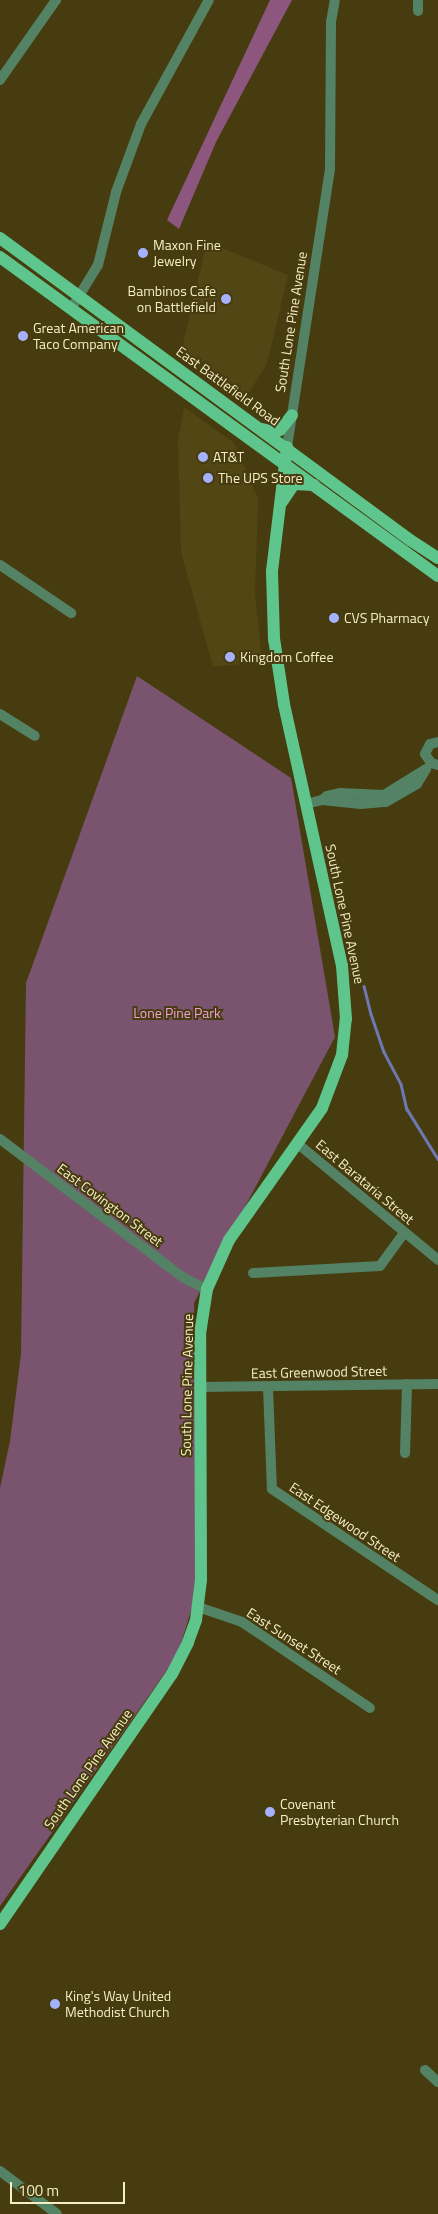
<!DOCTYPE html>
<style>
body{margin:0}
#map{position:relative;width:438px;height:2214px;overflow:hidden;background:#463c0f;font-family:"Titillium Web",sans-serif}
div>[style]{position:absolute}
[style*='--x']{left:calc(var(--x)*1px);top:calc(var(--y)*1px);width:calc(var(--w)*1px);rotate:calc(var(--a)*1deg)}
.built>*{inset:0;background:#514614}
.green>*{inset:0;background:#7a546f}
.forest>*{inset:0;background:#8d567f}
.stream>*{height:2.5px;margin:-1.25px;padding:0 1.25px;transform-origin:1.25px;border-radius:1.25px;background:#7078b4}
.minor>*{height:10px;margin:-5px;padding:0 5px;transform-origin:5px;border-radius:5px;background:#538265}
.major>*{height:12px;margin:-6px;padding:0 6px;transform-origin:6px;border-radius:6px;background:#5ec68c}
.dots>*{width:14px;height:14px;translate:-50% -50%;box-sizing:border-box;border:2px solid #463c0f;border-radius:50%}
span{translate:-50% -50%;white-space:nowrap;text-align:center;line-height:1.15;-webkit-text-stroke:4px #463c0f;paint-order:stroke}
.poi-label{font-size:14px;color:#f6edc5}
.left{translate:0 -50%;text-align:left}
.right{translate:-100% -50%;text-align:right}
.street-label{font-size:14px;color:#f6edc5}
.park-label{font-size:14px;color:#f1a0db}
.scale{position:absolute;left:10px;top:2182px;width:115px;height:22px;box-sizing:border-box;border:2px solid #f6edc5;border-top:0;padding-left:6px;font-size:15px;line-height:18px;white-space:nowrap;color:#f6edc5;-webkit-text-stroke:4px #463c0f;paint-order:stroke}
</style>
<div id="map">
<div class="built">
<div style="clip-path:polygon(207px 242px,288px 275px,267px 364px,242px 403px,180px 357px)"></div>
<div style="clip-path:polygon(184px 407px,234px 443px,258px 499px,255px 594px,262px 662px,213px 667px,181px 552px,178px 440px)"></div>
</div>
<div class="green">
<div style="clip-path:polygon(137px 676px,291px 778px,335px 1037px,194px 1303px,198px 1562px,194px 1601px,177px 1656px,0 1906px,0 1488px,10px 1441px,21px 1354px,26px 983px)"></div>
</div>
<div class="forest">
<div style="clip-path:polygon(270px 0,292px 0,216px 142px,179px 229px,167px 220px)"></div>
</div>
<div class="stream">
<div style="--x:364;--y:986;--w:29;--a:76"></div>
<div style="--x:371;--y:1014;--w:40;--a:71.1"></div>
<div style="--x:384;--y:1052;--w:36;--a:62"></div>
<div style="--x:401;--y:1084;--w:26;--a:77"></div>
<div style="--x:407;--y:1109;--w:59;--a:58.2"></div>
</div>
<div class="minor">
<div style="--x:418;--y:11;--w:11;--a:-90"></div>
<div style="--x:0;--y:80;--w:98;--a:-55"></div>
<div style="--x:71;--y:309;--w:52;--a:-58.5"></div>
<div style="--x:98;--y:265;--w:75;--a:-76.1"></div>
<div style="--x:116;--y:192;--w:72;--a:-69.8"></div>
<div style="--x:141;--y:124;--w:141;--a:-61.3"></div>
<div style="--x:287;--y:447;--w:282;--a:-81.2"></div>
<div style="--x:330;--y:168;--w:146;--a:-89.6"></div>
<div style="--x:331;--y:22;--w:22;--a:-80"></div>
<div style="--x:0;--y:565;--w:86;--a:34.1"></div>
<div style="--x:0;--y:714;--w:41;--a:32.2"></div>
<div style="--x:438;--y:742;--w:8;--a:166"></div>
<div style="--x:430;--y:744;--w:11;--a:117"></div>
<div style="--x:425;--y:754;--w:11;--a:56"></div>
<div style="--x:431;--y:763;--w:7;--a:16"></div>
<div style="--x:306;--y:804;--w:16;--a:-14"></div>
<div style="--x:322;--y:800;--w:39;--a:6"></div>
<div style="--x:361;--y:804;--w:25;--a:-5"></div>
<div style="--x:386;--y:802;--w:36;--a:-30"></div>
<div style="--x:417;--y:784;--w:17;--a:-59"></div>
<div style="--x:426;--y:769;--w:49;--a:148.2"></div>
<div style="--x:384;--y:795;--w:44;--a:-177.4"></div>
<div style="--x:340;--y:793;--w:13;--a:167"></div>
<div style="--x:327;--y:796;--w:6;--a:141"></div>
<div style="--x:0;--y:1139;--w:231;--a:37.1"></div>
<div style="--x:184;--y:1278;--w:25;--a:26"></div>
<div style="--x:298;--y:1144;--w:182;--a:39.6"></div>
<div style="--x:253;--y:1273;--w:127;--a:-3.2"></div>
<div style="--x:380;--y:1266;--w:41;--a:-54"></div>
<div style="--x:200;--y:1387;--w:238;--a:-0.7"></div>
<div style="--x:268;--y:1387;--w:102;--a:87.8"></div>
<div style="--x:272;--y:1489;--w:200;--a:33.8"></div>
<div style="--x:405;--y:1453;--w:69;--a:-88.3"></div>
<div style="--x:198;--y:1607;--w:46;--a:18.8"></div>
<div style="--x:242;--y:1622;--w:154;--a:33.9"></div>
<div style="--x:425;--y:2070;--w:18;--a:43"></div>
<div style="--x:0;--y:2171;--w:71;--a:37"></div>
</div>
<div class="major">
<div style="--x:0;--y:238;--w:509;--a:36.37"></div>
<div style="--x:410;--y:540;--w:33;--a:33"></div>
<div style="--x:0;--y:257;--w:542;--a:36.07"></div>
<div style="--x:262;--y:429;--w:12;--a:14"></div>
<div style="--x:274;--y:432;--w:6;--a:-18"></div>
<div style="--x:280;--y:430;--w:19;--a:-51"></div>
<div style="--x:282;--y:502;--w:22;--a:-56"></div>
<div style="--x:294;--y:484;--w:20;--a:3"></div>
<div style="--x:0;--y:1924;--w:303;--a:-55.5"></div>
<div style="--x:172;--y:1674;--w:36;--a:-63"></div>
<div style="--x:188;--y:1642;--w:23;--a:-70"></div>
<div style="--x:196;--y:1620;--w:40;--a:-82.9"></div>
<div style="--x:201;--y:1580;--w:246;--a:-90.2"></div>
<div style="--x:200;--y:1334;--w:46;--a:-81.2"></div>
<div style="--x:207;--y:1289;--w:54;--a:-65.8"></div>
<div style="--x:229;--y:1240;--w:161;--a:-54.8"></div>
<div style="--x:322;--y:1108;--w:57;--a:-69.3"></div>
<div style="--x:342;--y:1055;--w:36;--a:-84"></div>
<div style="--x:346;--y:1019;--w:53;--a:-94.3"></div>
<div style="--x:342;--y:966;--w:268;--a:-102.5"></div>
<div style="--x:284;--y:704;--w:66;--a:-98.7"></div>
<div style="--x:274;--y:639;--w:68;--a:-91.7"></div>
<div style="--x:272;--y:571;--w:125;--a:-83.1"></div>
</div>
<div class="dots">
<div style="left:143px;top:253px;background:#a6b1fc"></div>
<div style="left:226px;top:299px;background:#a6b1fc"></div>
<div style="left:23px;top:336px;background:#a6b1fc"></div>
<div style="left:203px;top:457px;background:#a6b1fc"></div>
<div style="left:208px;top:478px;background:#a6b1fc"></div>
<div style="left:334px;top:618px;background:#a6b1fc"></div>
<div style="left:230px;top:657px;background:#a6b1fc"></div>
<div style="left:270px;top:1812px;background:#a6b1fc"></div>
<div style="left:55px;top:2004px;background:#a6b1fc"></div>
</div>
<div class="poi-label">
<span class="left" style="left:153px;top:253px">Maxon Fine<br>Jewelry</span>
<span class="right" style="left:216px;top:299px">Bambinos Cafe<br>on Battlefield</span>
<span class="left" style="left:33px;top:336px">Great American<br>Taco Company</span>
<span class="left" style="left:213px;top:457px">AT&amp;T</span>
<span class="left" style="left:218px;top:478px">The UPS Store</span>
<span class="left" style="left:344px;top:618px">CVS Pharmacy</span>
<span class="left" style="left:240px;top:657px">Kingdom Coffee</span>
<span class="left" style="left:280px;top:1812px">Covenant<br>Presbyterian Church</span>
<span class="left" style="left:65px;top:2004px">King's Way United<br>Methodist Church</span>
</div>
<div class="street-label">
<span style="left:291px;top:322px;rotate:-81deg">South Lone Pine Avenue</span>
<span style="left:228px;top:386px;rotate:36deg">East Battlefield Road</span>
<span style="left:345px;top:914px;rotate:78deg">South Lone Pine Avenue</span>
<span style="left:365px;top:1182px;rotate:40deg">East Barataria Street</span>
<span style="left:110px;top:1205px;rotate:37deg">East Covington Street</span>
<span style="left:319px;top:1372px;rotate:-1deg">East Greenwood Street</span>
<span style="left:187px;top:1385px;rotate:-89deg">South Lone Pine Avenue</span>
<span style="left:345px;top:1522px;rotate:34deg">East Edgewood Street</span>
<span style="left:294px;top:1641px;rotate:33deg">East Sunset Street</span>
<span style="left:88px;top:1769px;rotate:-55deg">South Lone Pine Avenue</span>
</div>
<div class="park-label">
<span style="left:177px;top:1013px">Lone Pine Park</span>
</div>
<div class="scale">100 m</div>
</div>
